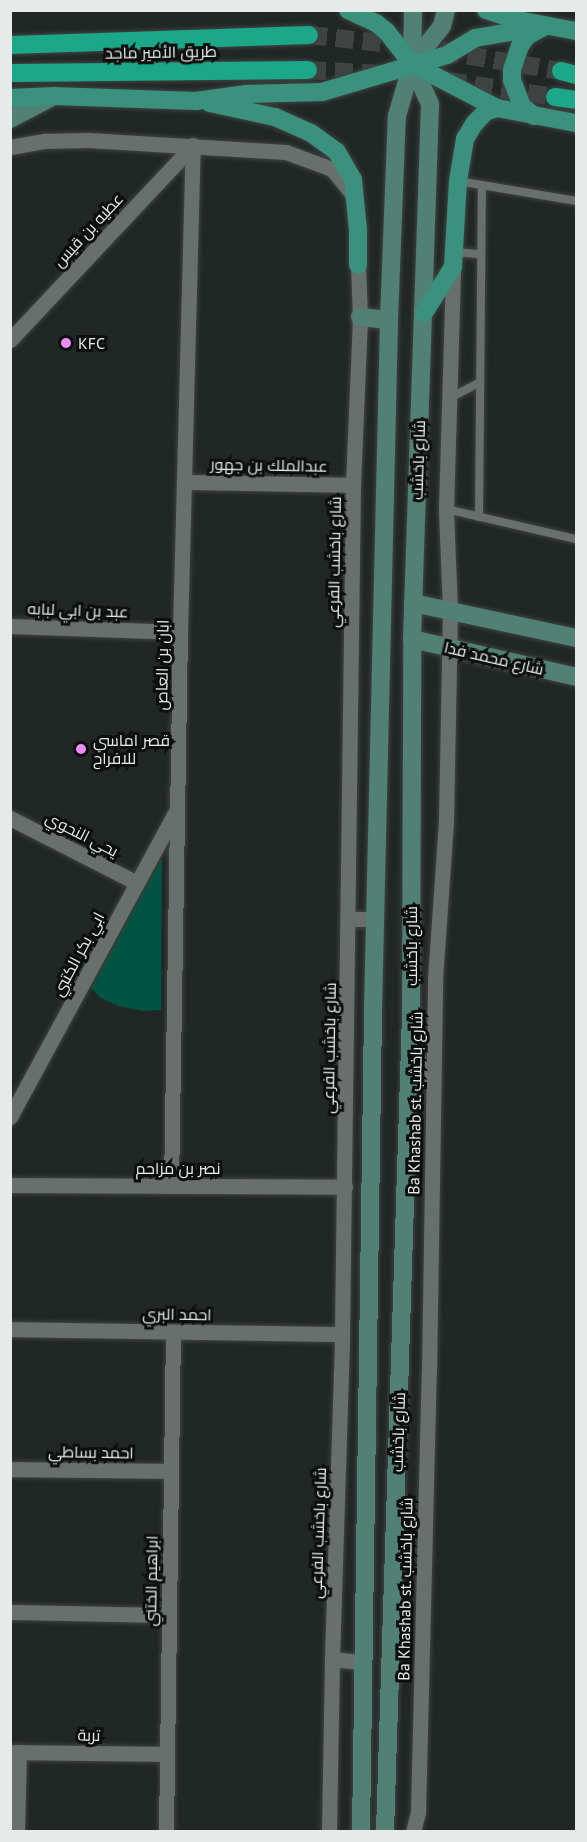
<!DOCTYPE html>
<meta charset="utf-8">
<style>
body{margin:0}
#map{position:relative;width:587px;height:1842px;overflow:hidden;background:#212725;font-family:"PT Sans",Cairo,sans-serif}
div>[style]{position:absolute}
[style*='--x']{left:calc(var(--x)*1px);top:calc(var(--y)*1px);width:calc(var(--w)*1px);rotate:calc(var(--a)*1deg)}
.green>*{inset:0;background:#005443}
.highway-tunnel>*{height:18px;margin-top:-9px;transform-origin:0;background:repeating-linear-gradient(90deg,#3f4442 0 18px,transparent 0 27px)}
.roads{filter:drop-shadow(0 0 2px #3f4442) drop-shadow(0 0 2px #3f4442)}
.lane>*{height:8px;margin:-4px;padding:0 4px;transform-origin:4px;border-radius:4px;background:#686f6c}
.street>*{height:15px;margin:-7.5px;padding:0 7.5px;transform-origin:7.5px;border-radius:7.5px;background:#686f6c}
.secondary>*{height:18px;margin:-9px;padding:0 9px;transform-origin:9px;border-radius:9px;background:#518074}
.primary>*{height:18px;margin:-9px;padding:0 9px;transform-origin:9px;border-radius:9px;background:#3a917d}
.highway>*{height:18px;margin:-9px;padding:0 9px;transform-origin:9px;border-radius:9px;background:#1ca788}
.dots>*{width:16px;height:16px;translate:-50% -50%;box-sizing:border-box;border:3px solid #0c0f0e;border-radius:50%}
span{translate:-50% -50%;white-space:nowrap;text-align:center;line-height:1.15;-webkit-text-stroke:6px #0c0f0e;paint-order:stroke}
.street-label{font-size:16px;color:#e6eae8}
.poi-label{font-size:16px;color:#e6eae8}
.left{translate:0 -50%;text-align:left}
.frame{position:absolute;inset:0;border:12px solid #e6eae8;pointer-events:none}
</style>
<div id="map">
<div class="green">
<div style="clip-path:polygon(160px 861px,162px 861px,161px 1010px,143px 1011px,118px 1006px,101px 998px,91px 988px)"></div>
</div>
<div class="highway-tunnel">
<div style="--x:309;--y:35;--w:100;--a:6.3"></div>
<div style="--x:441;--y:51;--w:122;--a:9.5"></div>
<div style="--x:308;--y:70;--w:73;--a:3.1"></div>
<div style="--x:448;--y:81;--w:108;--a:8.5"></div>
</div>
<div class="roads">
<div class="lane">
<div style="--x:458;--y:181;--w:120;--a:9.6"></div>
<div style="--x:455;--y:252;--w:25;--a:5"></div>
<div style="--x:450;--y:398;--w:34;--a:-28"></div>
<div style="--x:446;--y:509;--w:133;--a:13"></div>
<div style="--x:479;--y:517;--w:332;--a:-89.5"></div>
<div style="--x:416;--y:1037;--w:45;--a:74.4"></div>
</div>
<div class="street">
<div style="--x:10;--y:147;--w:36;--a:-10"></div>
<div style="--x:45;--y:141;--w:43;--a:-1.3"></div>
<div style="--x:88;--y:140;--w:198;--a:3.5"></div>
<div style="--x:286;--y:152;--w:49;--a:20.3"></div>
<div style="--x:332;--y:169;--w:32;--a:51"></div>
<div style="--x:352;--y:194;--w:9;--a:69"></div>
<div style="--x:10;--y:340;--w:267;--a:-46.8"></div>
<div style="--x:184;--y:482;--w:169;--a:1"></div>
<div style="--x:10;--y:626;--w:170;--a:2"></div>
<div style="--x:10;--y:818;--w:143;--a:27.1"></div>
<div style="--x:348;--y:919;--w:27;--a:0"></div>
<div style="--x:10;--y:1117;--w:348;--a:-61.5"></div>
<div style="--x:10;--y:1185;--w:335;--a:0.3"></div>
<div style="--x:171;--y:1186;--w:554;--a:-89.07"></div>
<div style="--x:180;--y:632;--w:487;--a:-88.5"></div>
<div style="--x:10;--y:1329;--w:332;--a:0.9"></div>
<div style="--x:10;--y:1469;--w:161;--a:0.7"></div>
<div style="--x:10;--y:1612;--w:159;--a:1.1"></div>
<div style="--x:332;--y:1659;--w:31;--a:6"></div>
<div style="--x:10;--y:1752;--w:157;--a:0.7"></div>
<div style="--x:17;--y:1832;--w:80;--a:-88.6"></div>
<div style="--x:166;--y:1832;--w:500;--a:-89.2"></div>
<div style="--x:329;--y:1832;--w:173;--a:-89"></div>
<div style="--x:332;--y:1659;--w:325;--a:-88.2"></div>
<div style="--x:342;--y:1334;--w:849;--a:-89.26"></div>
<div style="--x:353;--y:485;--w:168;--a:-87.6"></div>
<div style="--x:360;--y:317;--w:52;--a:-92.2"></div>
<div style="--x:413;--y:1832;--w:21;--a:-76"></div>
<div style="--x:418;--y:1812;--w:439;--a:-88.6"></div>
<div style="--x:429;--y:1373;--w:394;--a:-89.1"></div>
<div style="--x:435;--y:979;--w:159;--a:-86"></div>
<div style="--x:446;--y:820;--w:210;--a:-88.9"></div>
<div style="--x:450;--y:610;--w:101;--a:-92.3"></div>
<div style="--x:446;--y:509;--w:242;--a:-88.3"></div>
</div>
<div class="secondary">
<div style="--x:10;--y:119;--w:50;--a:-27.6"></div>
<div style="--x:360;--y:317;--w:29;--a:6"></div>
<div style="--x:413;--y:603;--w:167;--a:12.1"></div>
<div style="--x:412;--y:639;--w:168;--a:13"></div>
<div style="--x:361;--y:1832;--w:822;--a:-89.16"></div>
<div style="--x:373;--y:1010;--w:690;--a:-88.67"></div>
<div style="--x:389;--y:320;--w:204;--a:-87.8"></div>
<div style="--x:397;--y:116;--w:54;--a:-73.9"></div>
<div style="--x:412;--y:64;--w:54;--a:-88.9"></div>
<div style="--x:385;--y:1832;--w:816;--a:-88.18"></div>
<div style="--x:411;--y:1016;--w:377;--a:-89.8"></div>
<div style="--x:412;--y:639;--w:535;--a:-88.07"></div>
<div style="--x:430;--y:104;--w:44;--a:-114.2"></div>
<div style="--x:412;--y:64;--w:48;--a:-51.7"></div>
<div style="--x:442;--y:26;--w:16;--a:-76"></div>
</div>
<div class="primary">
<div style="--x:348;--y:10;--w:31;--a:25"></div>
<div style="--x:376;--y:23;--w:14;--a:39"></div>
<div style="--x:387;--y:32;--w:41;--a:52"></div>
<div style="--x:412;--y:64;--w:96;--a:27.4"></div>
<div style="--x:486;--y:10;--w:28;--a:18"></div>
<div style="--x:513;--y:19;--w:64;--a:10.8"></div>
<div style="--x:10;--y:98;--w:44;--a:-2.6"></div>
<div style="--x:54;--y:96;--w:142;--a:2"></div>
<div style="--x:196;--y:101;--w:49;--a:-8.1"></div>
<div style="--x:245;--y:94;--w:77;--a:-1.5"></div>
<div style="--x:322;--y:92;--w:130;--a:-16.5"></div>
<div style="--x:447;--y:55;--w:33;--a:-31"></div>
<div style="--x:475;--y:38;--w:71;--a:-9.7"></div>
<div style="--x:210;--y:103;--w:66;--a:12.2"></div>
<div style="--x:275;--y:117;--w:39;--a:24"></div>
<div style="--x:311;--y:133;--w:32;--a:36"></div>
<div style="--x:337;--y:152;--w:32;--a:60"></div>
<div style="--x:353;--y:180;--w:50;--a:84.3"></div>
<div style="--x:358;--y:230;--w:35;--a:90"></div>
<div style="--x:534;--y:116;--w:16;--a:-140"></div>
<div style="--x:522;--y:106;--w:28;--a:-111"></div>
<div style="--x:512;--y:80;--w:10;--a:-90"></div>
<div style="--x:512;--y:70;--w:25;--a:-72"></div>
<div style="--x:520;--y:46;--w:12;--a:-55"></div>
<div style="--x:527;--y:36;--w:18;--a:-29"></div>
<div style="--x:424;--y:313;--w:54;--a:-57.8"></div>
<div style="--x:453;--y:267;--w:86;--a:-86.7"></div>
<div style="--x:458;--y:181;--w:43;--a:-80.5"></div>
<div style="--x:465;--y:139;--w:17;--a:-59"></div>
<div style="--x:474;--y:124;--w:16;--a:-47"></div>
<div style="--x:485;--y:112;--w:13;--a:-18"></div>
<div style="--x:497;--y:108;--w:80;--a:10.8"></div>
</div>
<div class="highway">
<div style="--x:10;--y:45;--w:299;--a:-1.9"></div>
<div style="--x:561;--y:71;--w:16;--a:15"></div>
<div style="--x:14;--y:73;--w:294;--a:-0.6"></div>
<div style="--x:555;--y:97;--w:21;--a:8"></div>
</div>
</div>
<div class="dots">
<div style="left:66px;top:343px;background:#ec8cfa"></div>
<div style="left:81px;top:749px;background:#ec8cfa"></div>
</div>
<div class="street-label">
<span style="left:161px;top:52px;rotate:-1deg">طريق الأمير ماجد</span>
<span style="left:88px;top:230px;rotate:-47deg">عطيه بن قيس</span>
<span style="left:418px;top:460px;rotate:-88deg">شارع باخشب</span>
<span style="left:269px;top:465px;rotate:1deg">عبدالملك بن جهور</span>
<span style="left:334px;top:562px;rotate:-89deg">شارع باخشب الفرعي</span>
<span style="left:78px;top:610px;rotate:2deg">عبد بن ابي لبابه</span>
<span style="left:494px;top:658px;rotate:13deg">شارع محمد فدا</span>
<span style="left:162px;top:665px;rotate:-89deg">ابان بن العاص</span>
<span style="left:82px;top:834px;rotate:27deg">يحي النحوي</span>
<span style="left:411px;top:946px;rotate:-90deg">شارع باخشب</span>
<span style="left:78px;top:954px;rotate:-62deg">ابي بكر الكتبي</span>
<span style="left:329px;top:1048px;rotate:-89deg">شارع باخشب الفرعي</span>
<span style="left:415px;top:1103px;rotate:-89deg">Ba Khashab st. شارع باخشب</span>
<span style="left:178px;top:1168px">نصر بن مزاحم</span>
<span style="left:177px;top:1314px;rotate:1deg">احمد البري</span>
<span style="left:398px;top:1432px;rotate:-88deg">شارع باخشب</span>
<span style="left:91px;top:1452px;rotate:1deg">احمد بساطي</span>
<span style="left:318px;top:1533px;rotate:-88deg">شارع باخشب الفرعي</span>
<span style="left:151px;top:1581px;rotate:-89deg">ابراهيم الختني</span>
<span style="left:405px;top:1589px;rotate:-89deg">Ba Khashab st. شارع باخشب</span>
<span style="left:89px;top:1735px;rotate:1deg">تربة</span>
</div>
<div class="poi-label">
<span class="left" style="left:78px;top:343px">KFC</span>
<span class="left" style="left:93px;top:749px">قصر اماسي<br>للافراح</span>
</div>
<div class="frame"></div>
</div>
